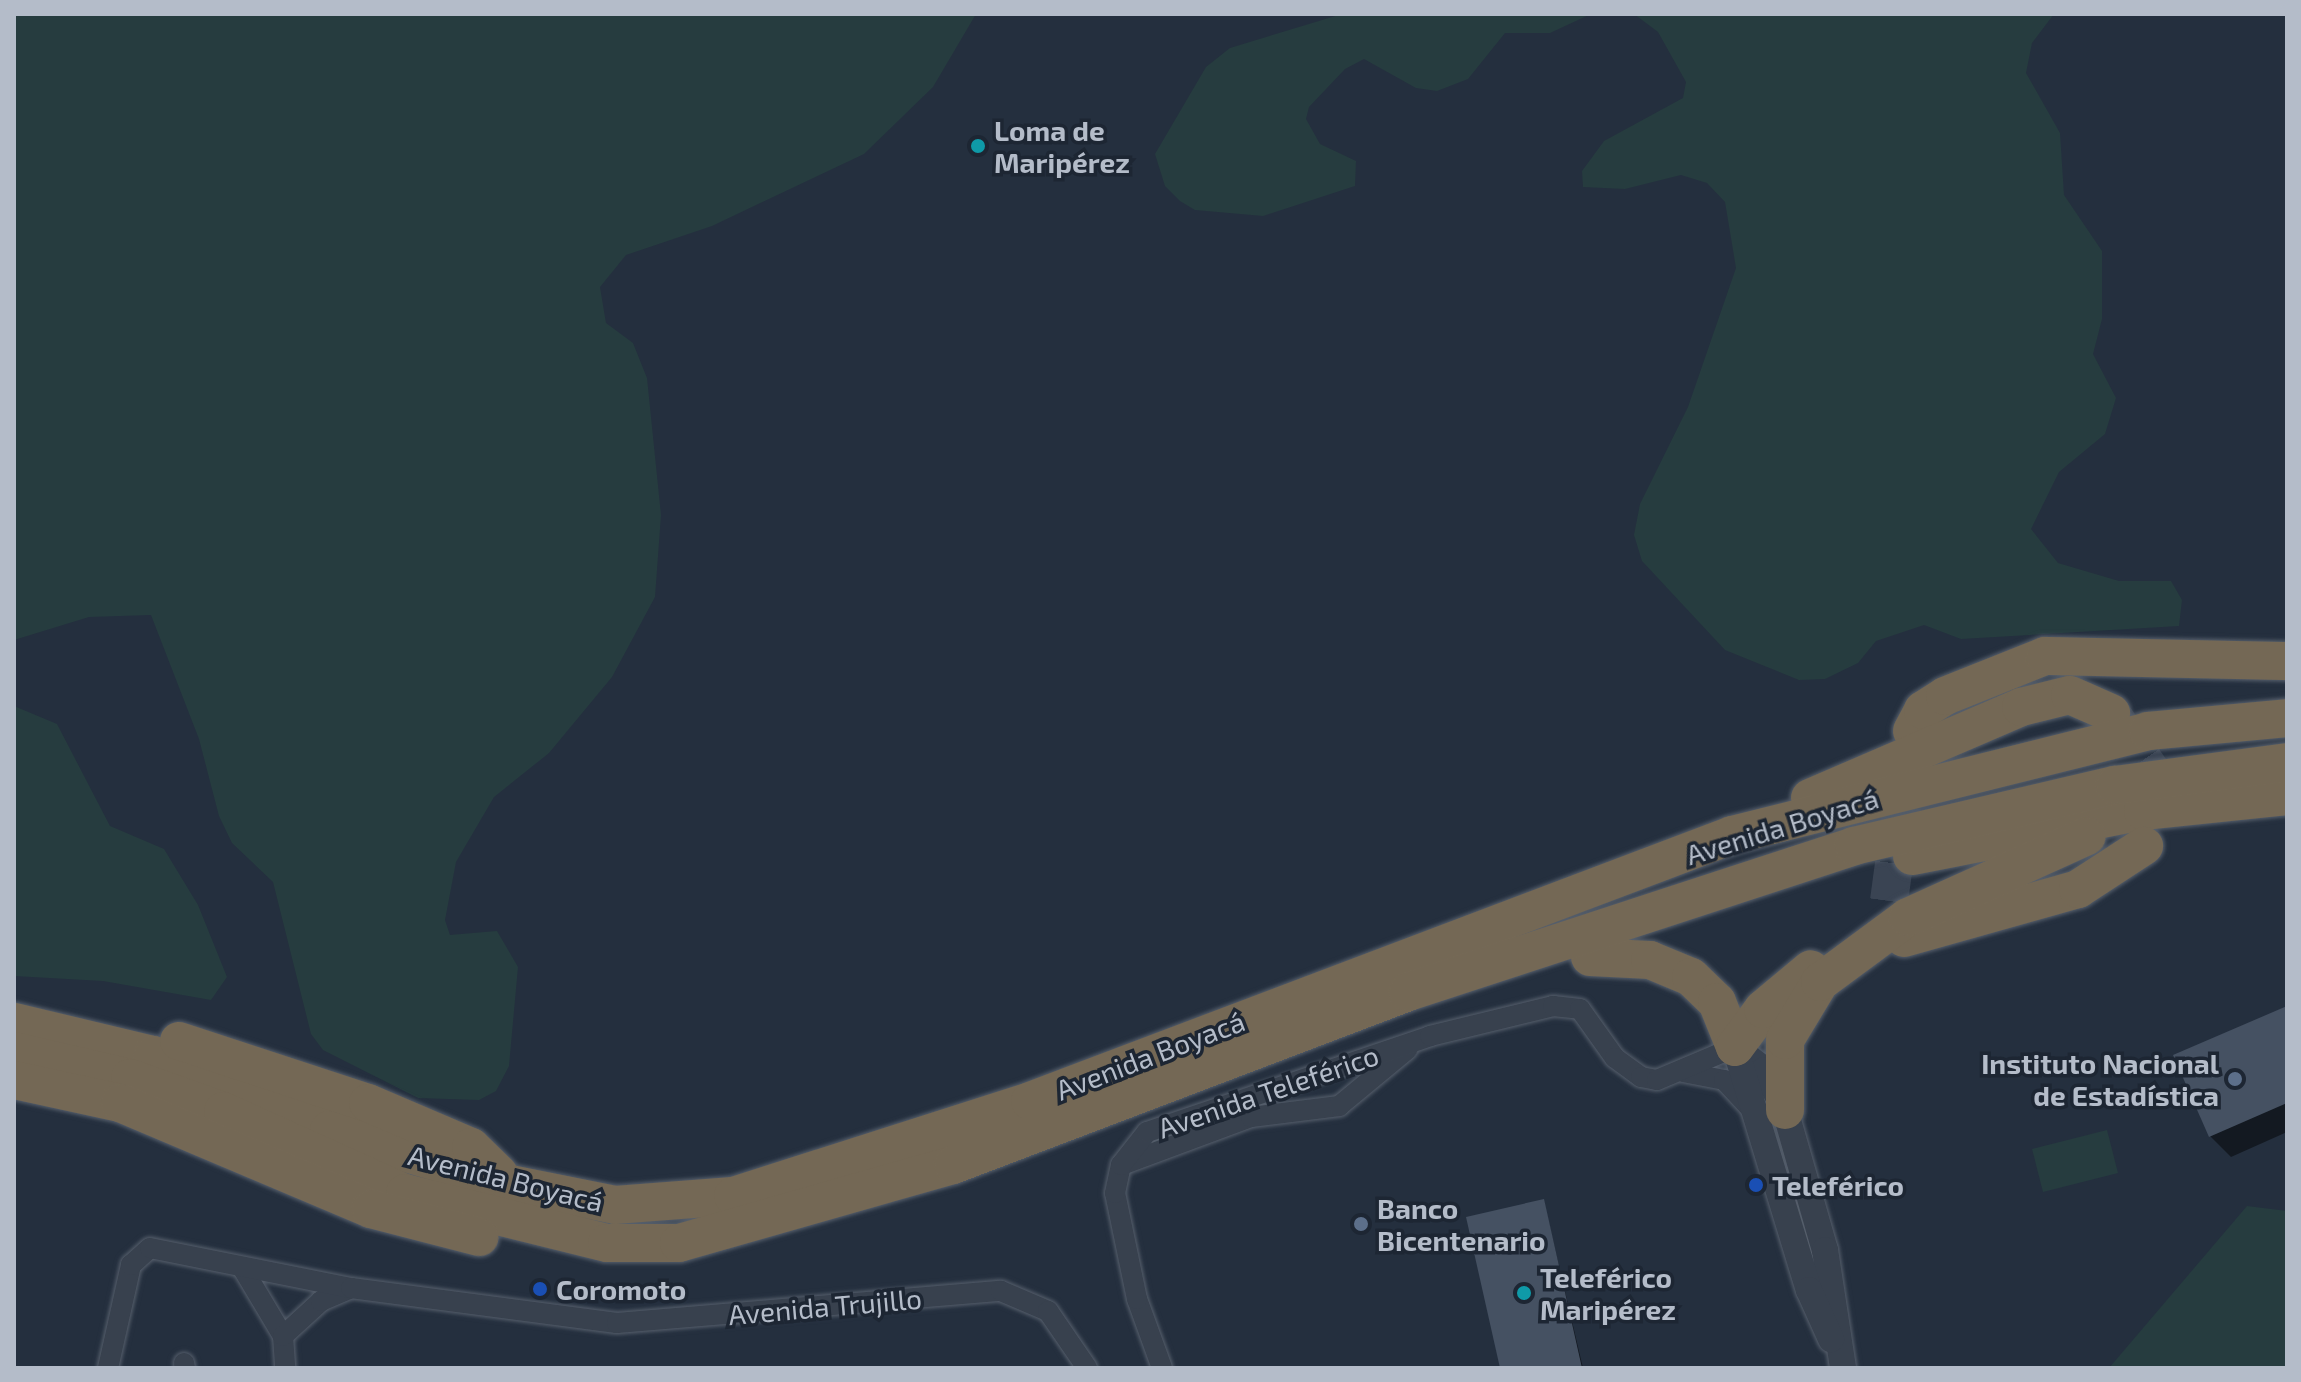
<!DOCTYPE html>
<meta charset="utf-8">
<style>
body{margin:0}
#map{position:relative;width:2301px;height:1382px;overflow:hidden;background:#242f3e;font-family:"Exo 2",sans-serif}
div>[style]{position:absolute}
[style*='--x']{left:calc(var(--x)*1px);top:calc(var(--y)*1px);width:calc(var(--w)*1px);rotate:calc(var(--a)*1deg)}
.green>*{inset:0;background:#263c3f}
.shadow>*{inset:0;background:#0007}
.building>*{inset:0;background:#455162}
.motorway-tunnel>*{height:38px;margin-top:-19px;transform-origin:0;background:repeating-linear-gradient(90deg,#3a4453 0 38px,transparent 0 57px)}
.roads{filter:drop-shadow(0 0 2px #565f6c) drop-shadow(0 0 2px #565f6c)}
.minor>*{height:20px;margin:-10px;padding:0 10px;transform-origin:10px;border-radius:10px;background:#38414e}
.tertiary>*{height:26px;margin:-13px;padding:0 13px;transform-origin:13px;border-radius:13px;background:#38414e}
.motorway>*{height:38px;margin:-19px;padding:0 19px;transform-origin:19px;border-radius:19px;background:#746855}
.dots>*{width:22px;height:22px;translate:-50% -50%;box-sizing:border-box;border:4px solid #1d2633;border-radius:50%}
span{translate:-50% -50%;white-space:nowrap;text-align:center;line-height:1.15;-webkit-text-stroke:7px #1d2633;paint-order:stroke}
.poi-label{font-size:28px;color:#b4bcc9;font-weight:700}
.left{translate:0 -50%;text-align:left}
.right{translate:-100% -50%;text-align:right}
.street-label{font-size:28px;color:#b4bcc9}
.frame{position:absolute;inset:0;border:16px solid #b4bcc9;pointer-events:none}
</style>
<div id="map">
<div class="green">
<div style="clip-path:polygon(14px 14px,976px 14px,933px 87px,864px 154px,712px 226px,626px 255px,600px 287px,606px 323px,633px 343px,647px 378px,661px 515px,655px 597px,612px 677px,549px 753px,494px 797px,456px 862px,445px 920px,450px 935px,497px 931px,518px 967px,509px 1066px,496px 1091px,479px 1100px,418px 1098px,323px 1050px,311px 1034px,273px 882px,232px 843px,219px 816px,199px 739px,151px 615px,89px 617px,14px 640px)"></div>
<div style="clip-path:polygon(1342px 14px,1591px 14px,1550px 33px,1505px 33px,1468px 79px,1437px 91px,1416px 88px,1364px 59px,1345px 69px,1309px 107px,1306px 119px,1320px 144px,1356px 161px,1355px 186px,1263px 216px,1195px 210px,1180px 201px,1165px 186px,1155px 154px,1206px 67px,1230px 48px)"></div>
<div style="clip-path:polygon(1634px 14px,2054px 14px,2032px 43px,2026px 73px,2060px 133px,2064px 195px,2102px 251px,2102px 319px,2093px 354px,2116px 398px,2105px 434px,2059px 472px,2031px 529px,2058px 563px,2119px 581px,2171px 581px,2182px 600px,2179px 626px,1961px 639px,1924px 625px,1876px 641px,1858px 663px,1825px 679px,1799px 680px,1725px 650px,1642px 561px,1634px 535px,1640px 504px,1688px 407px,1736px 268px,1725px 202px,1707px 183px,1681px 175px,1625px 189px,1583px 187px,1582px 171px,1604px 141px,1683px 98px,1686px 82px,1658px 32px)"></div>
<div style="clip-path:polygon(14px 706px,57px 724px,110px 826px,164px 849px,198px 905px,227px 977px,211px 1000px,103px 981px,14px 976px)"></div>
<div style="clip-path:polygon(2107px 1130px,2118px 1173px,2043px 1192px,2032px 1149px)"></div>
<div style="clip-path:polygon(2247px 1206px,2287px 1211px,2287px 1368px,2109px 1368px)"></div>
</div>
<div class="shadow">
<div style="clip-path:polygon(2287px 1008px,2287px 1132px,2231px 1157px,2210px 1136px)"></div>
<div style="clip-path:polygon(1544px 1202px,1583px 1368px,1502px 1368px)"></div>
</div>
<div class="building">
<div style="clip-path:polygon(2287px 1006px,2287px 1103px,2209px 1137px,2173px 1055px)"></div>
<div style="clip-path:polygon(1544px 1199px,1582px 1368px,1500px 1368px,1466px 1217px)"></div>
</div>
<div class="motorway-tunnel">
<div style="--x:2111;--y:713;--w:70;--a:55.4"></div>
<div style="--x:2151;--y:771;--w:41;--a:88.6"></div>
<div style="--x:1889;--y:901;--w:141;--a:-82.3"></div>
</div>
<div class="roads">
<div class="minor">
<div style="--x:1683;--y:1072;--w:42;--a:11"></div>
<div style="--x:1724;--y:1080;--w:41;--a:47"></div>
<div style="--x:1124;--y:1164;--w:135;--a:-20.3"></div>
<div style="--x:1251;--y:1117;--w:89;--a:-7.1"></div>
<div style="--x:1339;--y:1106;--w:89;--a:-39.6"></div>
<div style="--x:243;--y:1269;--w:78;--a:59.2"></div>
<div style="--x:283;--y:1336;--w:32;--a:86"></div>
<div style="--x:283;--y:1336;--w:52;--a:-42.6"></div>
<div style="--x:321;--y:1301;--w:33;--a:-23"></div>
<div style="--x:184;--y:1363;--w:5;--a:79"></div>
<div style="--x:108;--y:1368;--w:106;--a:-77.4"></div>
<div style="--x:131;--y:1265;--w:25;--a:-42"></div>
<div style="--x:150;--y:1248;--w:205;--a:11.3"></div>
<div style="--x:351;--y:1288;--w:268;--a:7.5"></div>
<div style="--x:617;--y:1323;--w:385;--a:-4.8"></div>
<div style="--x:1001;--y:1291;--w:51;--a:23.1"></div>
<div style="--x:1048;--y:1311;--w:69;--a:55.6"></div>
<div style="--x:1162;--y:1368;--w:73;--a:-109.9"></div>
<div style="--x:1137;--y:1299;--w:108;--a:-101.7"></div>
<div style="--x:1115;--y:1193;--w:29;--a:-78"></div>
<div style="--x:1121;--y:1165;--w:42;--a:-51.8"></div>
<div style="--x:1147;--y:1132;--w:299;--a:-18.7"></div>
<div style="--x:1430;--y:1036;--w:127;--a:-13.7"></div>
<div style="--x:1553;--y:1006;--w:27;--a:6"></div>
<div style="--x:1580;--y:1009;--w:60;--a:54.5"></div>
<div style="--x:1615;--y:1058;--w:32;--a:36"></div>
<div style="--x:1641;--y:1077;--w:16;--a:11"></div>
<div style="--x:1657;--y:1080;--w:85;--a:-22.9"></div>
</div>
<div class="tertiary">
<div style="--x:1735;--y:1047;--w:37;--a:38"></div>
<div style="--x:1764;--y:1070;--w:45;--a:62.3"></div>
<div style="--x:1785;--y:1110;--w:146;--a:74.1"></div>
<div style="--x:1825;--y:1250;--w:119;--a:81.3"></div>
<div style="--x:1735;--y:1047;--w:254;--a:73.1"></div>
<div style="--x:1809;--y:1290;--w:54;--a:65.8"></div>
</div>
<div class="motorway">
<div style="--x:1912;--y:731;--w:24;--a:-62"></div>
<div style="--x:1923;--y:710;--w:26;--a:-32"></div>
<div style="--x:1945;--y:696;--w:108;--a:-21.8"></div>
<div style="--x:2045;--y:656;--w:242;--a:1.2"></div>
<div style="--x:1810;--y:798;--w:230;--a:-23.3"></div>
<div style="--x:2021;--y:707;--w:50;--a:-13.8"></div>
<div style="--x:2070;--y:695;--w:45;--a:23.7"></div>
<div style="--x:1912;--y:856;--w:235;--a:-11"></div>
<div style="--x:2143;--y:811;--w:145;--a:-5.9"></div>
<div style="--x:1904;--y:938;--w:181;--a:-15.7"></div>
<div style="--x:2078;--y:889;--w:79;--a:-33.1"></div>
<div style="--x:1590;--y:957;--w:60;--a:2.9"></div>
<div style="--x:1650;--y:960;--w:44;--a:22.5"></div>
<div style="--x:1691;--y:977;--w:36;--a:44"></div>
<div style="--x:1717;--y:1002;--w:48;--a:68.2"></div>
<div style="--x:14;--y:1022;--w:143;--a:13.4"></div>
<div style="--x:153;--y:1055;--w:191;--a:23.1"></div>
<div style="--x:329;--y:1130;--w:189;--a:16.6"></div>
<div style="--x:510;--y:1184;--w:107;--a:11.3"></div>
<div style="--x:615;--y:1205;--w:118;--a:-4.4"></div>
<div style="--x:733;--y:1196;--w:312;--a:-17.7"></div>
<div style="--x:1030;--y:1101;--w:751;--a:-20.75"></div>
<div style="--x:1732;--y:835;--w:429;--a:-14"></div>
<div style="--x:2148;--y:731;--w:140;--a:-5.3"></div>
<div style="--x:179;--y:1041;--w:199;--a:18.2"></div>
<div style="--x:368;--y:1103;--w:112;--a:23.1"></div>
<div style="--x:471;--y:1147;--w:39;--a:44"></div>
<div style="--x:1735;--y:1047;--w:47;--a:-53.6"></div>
<div style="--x:1763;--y:1009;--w:62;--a:-39.8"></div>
<div style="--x:14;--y:1051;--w:119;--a:13.1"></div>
<div style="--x:130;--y:1078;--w:99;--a:19.5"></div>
<div style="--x:223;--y:1111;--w:200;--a:24.3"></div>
<div style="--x:405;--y:1193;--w:208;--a:13.9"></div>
<div style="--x:607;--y:1243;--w:72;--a:0"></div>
<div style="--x:679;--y:1243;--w:285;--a:-15.9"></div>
<div style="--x:953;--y:1165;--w:487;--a:-20.8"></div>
<div style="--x:1408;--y:992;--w:469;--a:-18.1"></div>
<div style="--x:1854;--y:846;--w:268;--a:-13.2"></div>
<div style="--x:2115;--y:785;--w:174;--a:-7.6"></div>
<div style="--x:14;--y:1080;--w:108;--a:12.2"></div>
<div style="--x:120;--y:1103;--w:272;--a:22.9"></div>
<div style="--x:371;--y:1209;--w:112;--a:14.5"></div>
<div style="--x:1785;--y:1110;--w:70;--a:-90"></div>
<div style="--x:1785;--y:1040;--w:68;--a:-58.9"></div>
<div style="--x:1820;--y:982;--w:109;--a:-36.5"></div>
<div style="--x:1908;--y:917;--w:196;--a:-24.3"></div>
</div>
</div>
<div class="dots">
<div style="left:978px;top:146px;background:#0f9aa8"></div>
<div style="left:2235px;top:1079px;background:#5c6f8a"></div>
<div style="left:1756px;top:1185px;background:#1a4fb4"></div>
<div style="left:1361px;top:1224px;background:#5c6f8a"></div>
<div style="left:540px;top:1289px;background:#1a4fb4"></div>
<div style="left:1524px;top:1293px;background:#0f9aa8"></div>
</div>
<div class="poi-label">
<span class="left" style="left:994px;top:146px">Loma de<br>Maripérez</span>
<span class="right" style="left:2219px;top:1079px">Instituto Nacional<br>de Estadística</span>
<span class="left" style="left:1772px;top:1185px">Teleférico</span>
<span class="left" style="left:1377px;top:1224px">Banco<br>Bicentenario</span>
<span class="left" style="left:1540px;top:1293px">Teleférico<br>Maripérez</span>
<span class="left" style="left:556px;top:1289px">Coromoto</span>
</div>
<div class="street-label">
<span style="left:1782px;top:826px;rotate:-17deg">Avenida Boyacá</span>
<span style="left:1150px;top:1055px;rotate:-21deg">Avenida Boyacá</span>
<span style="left:1268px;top:1091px;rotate:-19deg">Avenida Teleférico</span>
<span style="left:506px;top:1178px;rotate:14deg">Avenida Boyacá</span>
<span style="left:825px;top:1306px;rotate:-5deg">Avenida Trujillo</span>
</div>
<div class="frame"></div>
</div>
